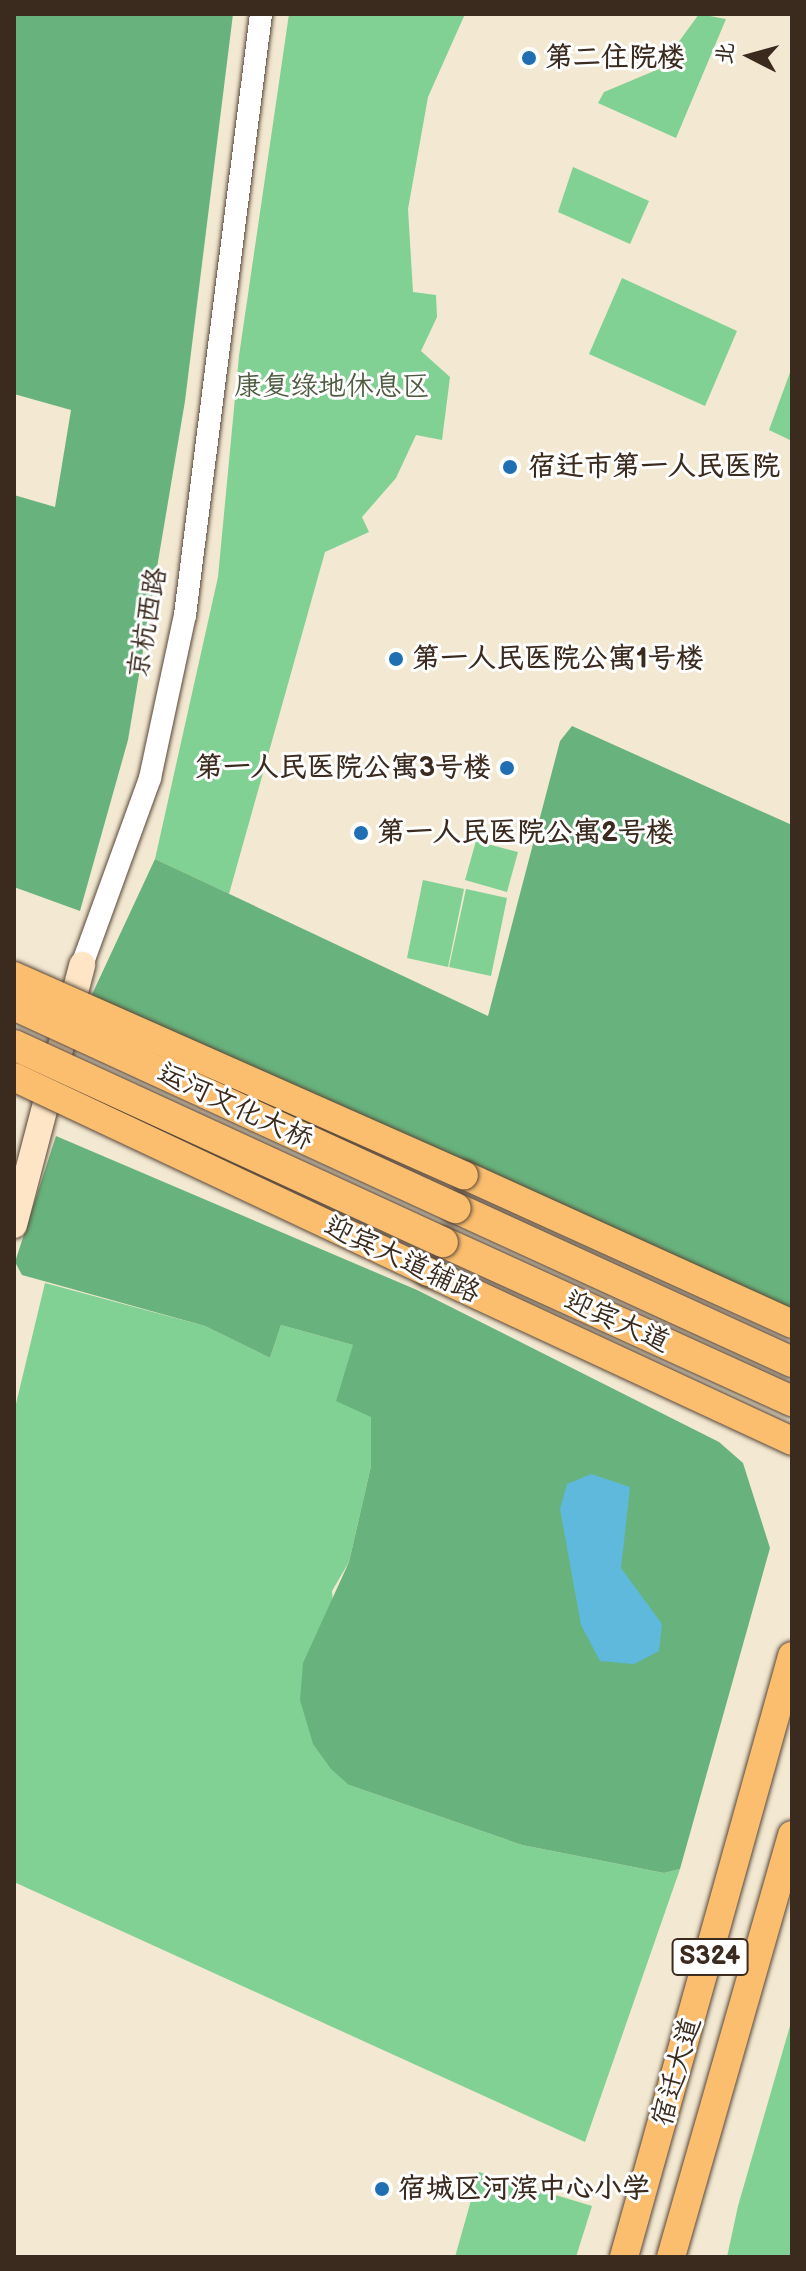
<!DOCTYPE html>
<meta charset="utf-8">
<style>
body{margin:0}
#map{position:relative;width:806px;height:2271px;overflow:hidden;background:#f3e8d1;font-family:"Balsamiq Sans","LXGW WenKai TC",sans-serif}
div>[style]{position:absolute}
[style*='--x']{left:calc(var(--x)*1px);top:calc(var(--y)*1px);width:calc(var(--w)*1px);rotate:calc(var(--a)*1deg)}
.green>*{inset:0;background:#80d193}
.forest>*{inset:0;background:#68b37d}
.water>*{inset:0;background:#5eb9dc}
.roads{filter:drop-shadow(0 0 2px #574639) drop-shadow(0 0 2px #574639)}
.tertiary>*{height:22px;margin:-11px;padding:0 11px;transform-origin:11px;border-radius:11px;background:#fff}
.secondary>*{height:26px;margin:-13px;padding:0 13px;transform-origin:13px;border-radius:13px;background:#fde5c5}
.primary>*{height:28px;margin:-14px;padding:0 14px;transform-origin:14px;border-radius:14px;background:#fbbe6e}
.trunk>*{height:30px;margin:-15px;padding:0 15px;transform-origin:15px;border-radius:15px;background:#fbbe6e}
.bridges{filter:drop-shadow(0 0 2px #574639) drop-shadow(0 0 2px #574639)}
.primary-bridge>*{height:28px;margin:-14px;padding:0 14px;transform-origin:14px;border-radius:14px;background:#fbbe6e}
.trunk-bridge>*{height:30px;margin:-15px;padding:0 15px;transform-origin:15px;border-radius:15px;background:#fbbe6e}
.dots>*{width:22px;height:22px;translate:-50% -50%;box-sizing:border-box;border:4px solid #fff;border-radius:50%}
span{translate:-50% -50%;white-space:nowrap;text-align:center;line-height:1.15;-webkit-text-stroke:6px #fff;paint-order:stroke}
.shield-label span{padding:2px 6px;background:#fff;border:2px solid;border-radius:6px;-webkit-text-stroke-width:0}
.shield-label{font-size:26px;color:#3b2a1e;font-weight:700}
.poi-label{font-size:28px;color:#3b2a1e;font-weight:700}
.left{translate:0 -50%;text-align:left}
.right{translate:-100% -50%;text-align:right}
.park-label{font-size:28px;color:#505c41}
.street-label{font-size:28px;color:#3b2a1e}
.frame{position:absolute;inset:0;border:16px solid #3b2a1e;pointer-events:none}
.north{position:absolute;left:710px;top:16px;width:80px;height:80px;-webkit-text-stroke:6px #fff;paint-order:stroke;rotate:276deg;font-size:22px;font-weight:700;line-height:32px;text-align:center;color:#3b2a1e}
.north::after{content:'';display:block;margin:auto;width:28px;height:36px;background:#3b2a1e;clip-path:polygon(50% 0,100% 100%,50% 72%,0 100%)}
</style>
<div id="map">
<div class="green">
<div style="clip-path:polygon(289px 14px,465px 14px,428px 97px,408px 209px,413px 292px,436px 295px,437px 317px,421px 351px,450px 377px,442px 440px,416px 435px,396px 478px,362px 517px,369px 532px,325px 552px,229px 894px,155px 859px,218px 577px,239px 356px)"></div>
<div style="clip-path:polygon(699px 14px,726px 19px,676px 138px,598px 103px,604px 92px,659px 69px)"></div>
<div style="clip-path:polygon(573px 167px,649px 201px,630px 244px,558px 212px)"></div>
<div style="clip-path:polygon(622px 278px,737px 331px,705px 406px,589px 354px)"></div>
<div style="clip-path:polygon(792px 367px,792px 441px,769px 430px)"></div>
<div style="clip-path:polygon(476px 841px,518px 852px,507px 892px,465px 880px)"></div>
<div style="clip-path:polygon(423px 880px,464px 889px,448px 967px,407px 958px)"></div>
<div style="clip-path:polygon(466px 889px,507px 898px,491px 976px,449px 967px)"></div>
<div style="clip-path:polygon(45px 1283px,205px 1326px,270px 1358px,281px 1325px,353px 1345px,371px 1417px,371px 1466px,349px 1562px,332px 1591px,349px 1785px,522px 1845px,664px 1873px,680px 1869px,585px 2142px,14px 1882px,14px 1412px)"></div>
<div style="clip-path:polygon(792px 2019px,792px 2257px,727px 2257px,738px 2206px)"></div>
<div style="clip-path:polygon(479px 2172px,592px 2206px,576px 2257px,455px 2257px)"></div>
</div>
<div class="forest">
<div style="clip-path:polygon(14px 14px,233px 14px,185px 401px,128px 740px,80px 911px,14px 887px,14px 495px,55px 507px,71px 410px,14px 394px)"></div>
<div style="clip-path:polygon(572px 726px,792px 825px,792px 1320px,88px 1003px,155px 859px,488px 1016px,560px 741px)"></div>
<div style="clip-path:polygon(56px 1136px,417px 1290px,719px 1442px,743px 1463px,770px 1548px,680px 1869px,664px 1873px,522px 1845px,349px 1785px,331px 1769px,313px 1744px,300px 1700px,303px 1663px,349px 1562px,371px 1466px,371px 1417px,336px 1401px,353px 1345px,281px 1325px,270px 1358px,205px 1326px,22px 1275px,15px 1262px)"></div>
</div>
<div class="water">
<div style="clip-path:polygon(591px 1474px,630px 1487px,621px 1568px,662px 1624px,659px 1651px,634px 1664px,600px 1661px,581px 1625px,560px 1509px,567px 1484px)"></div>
</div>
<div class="roads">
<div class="tertiary">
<div style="--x:82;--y:965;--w:199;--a:-70"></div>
<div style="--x:150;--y:778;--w:167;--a:-77.9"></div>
<div style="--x:185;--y:615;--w:606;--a:-82.79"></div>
</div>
<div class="secondary">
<div style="--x:14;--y:1225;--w:269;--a:-75.3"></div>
</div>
<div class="primary">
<div style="--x:464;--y:1175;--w:360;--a:24.4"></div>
<div style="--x:428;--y:1272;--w:401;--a:24.9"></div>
<div style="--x:624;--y:2257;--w:624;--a:-74.38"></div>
<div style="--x:671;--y:2257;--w:439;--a:-74"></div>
</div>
<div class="trunk">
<div style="--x:456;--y:1208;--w:370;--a:24.6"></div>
<div style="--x:443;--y:1242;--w:384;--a:24.5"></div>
</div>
</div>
<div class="bridges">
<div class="primary-bridge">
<div style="--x:14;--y:976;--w:492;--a:23.9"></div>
<div style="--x:14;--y:1077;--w:458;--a:25.2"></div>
</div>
<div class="trunk-bridge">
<div style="--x:14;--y:1005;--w:486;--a:24.7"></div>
<div style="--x:14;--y:1045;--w:472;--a:24.7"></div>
</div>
</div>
<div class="dots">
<div style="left:529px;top:58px;background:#1f6fb2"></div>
<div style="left:510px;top:467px;background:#1f6fb2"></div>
<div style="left:396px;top:659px;background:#1f6fb2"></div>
<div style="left:507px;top:768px;background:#1f6fb2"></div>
<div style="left:361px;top:833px;background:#1f6fb2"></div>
<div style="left:382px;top:2189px;background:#1f6fb2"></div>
</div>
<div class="shield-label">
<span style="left:710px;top:1957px">S324</span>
</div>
<div class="poi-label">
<span class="left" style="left:545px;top:58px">第二住院楼</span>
<span class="left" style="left:528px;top:467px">宿迁市第一人民医院</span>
<span class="left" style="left:412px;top:659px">第一人民医院公寓1号楼</span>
<span class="right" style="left:491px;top:768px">第一人民医院公寓3号楼</span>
<span class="left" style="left:377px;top:833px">第一人民医院公寓2号楼</span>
<span class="left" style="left:398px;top:2189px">宿城区河滨中心小学</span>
</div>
<div class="park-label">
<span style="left:332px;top:387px">康复绿地休息区</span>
</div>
<div class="street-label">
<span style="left:148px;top:623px;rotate:-80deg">京杭西路</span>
<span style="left:235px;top:1107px;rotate:25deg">运河文化大桥</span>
<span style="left:402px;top:1260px;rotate:25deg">迎宾大道辅路</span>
<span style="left:617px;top:1322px;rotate:24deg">迎宾大道</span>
<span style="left:677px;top:2072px;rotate:-74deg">宿迁大道</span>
</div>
<div class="frame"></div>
<div class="north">北</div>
</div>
